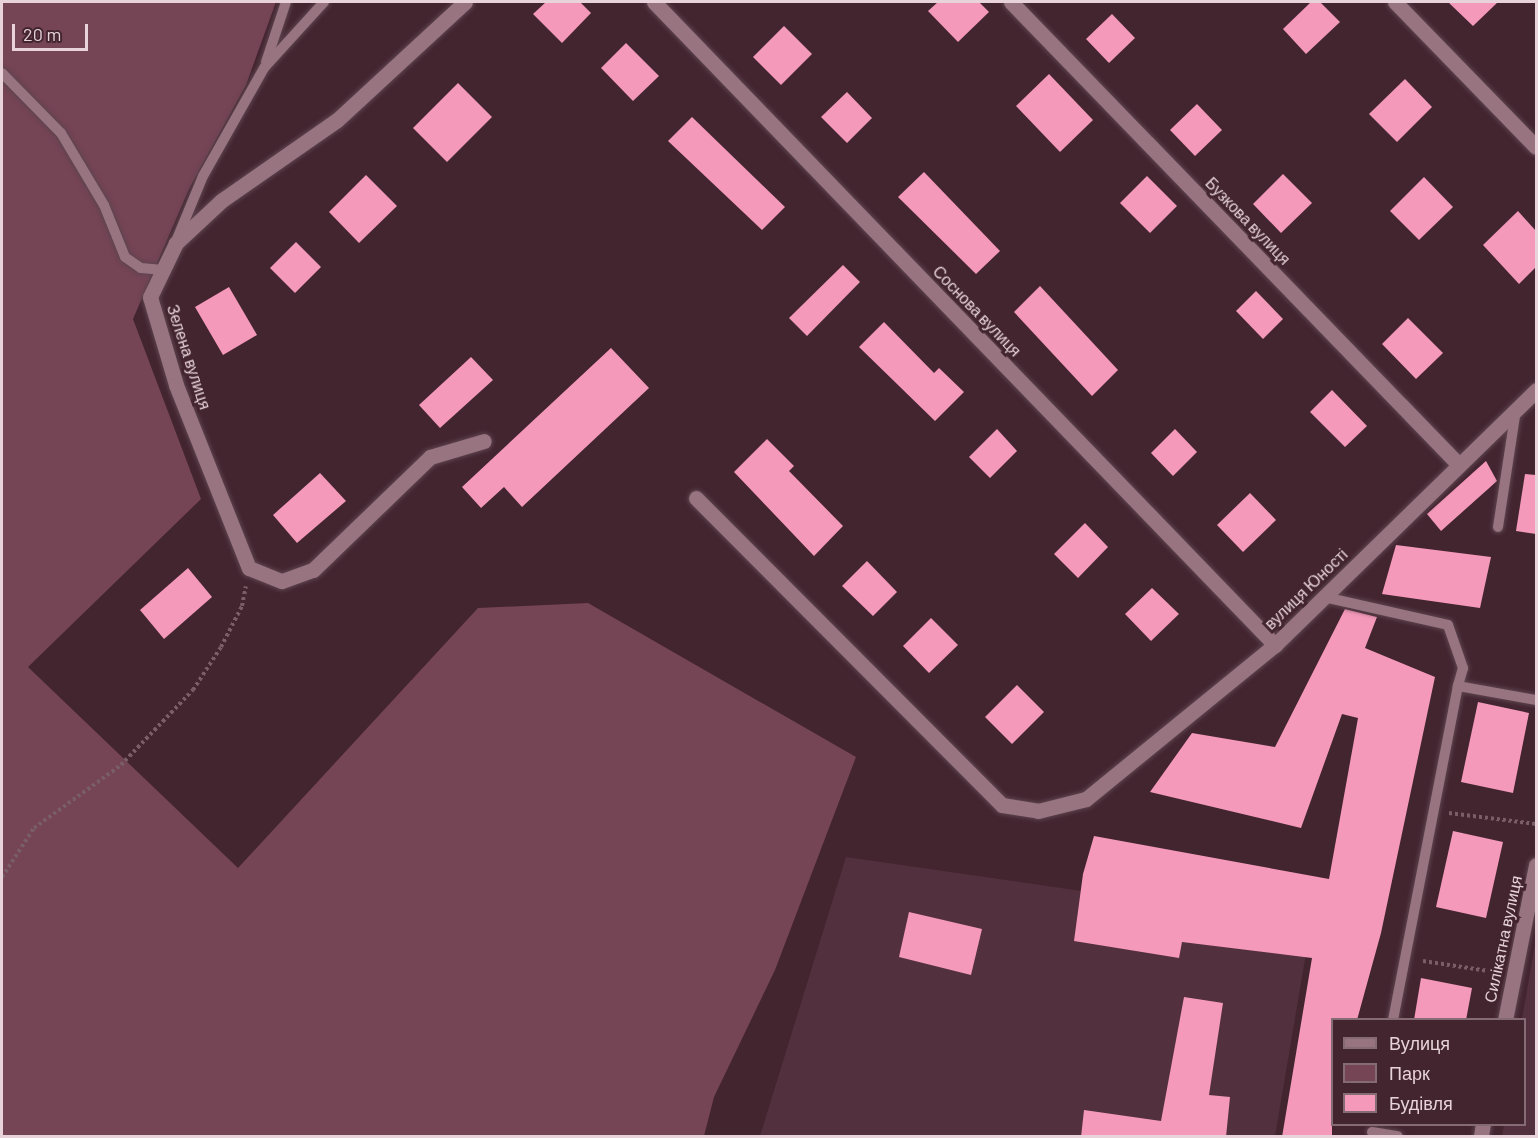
<!DOCTYPE html>
<meta charset="utf-8">
<style>
body{margin:0}
#map{position:relative;width:1538px;height:1138px;overflow:hidden;background:#432530;font-family:Barlow,sans-serif}
div>[style]{position:absolute}
[style*='--x']{left:calc(var(--x)*1px);top:calc(var(--y)*1px);width:calc(var(--w)*1px);rotate:calc(var(--a)*1deg)}
.built>*{inset:0;background:#53303d}
.green>*{inset:0;background:#754455}
.building>*{inset:0;background:#f499b9}
.path>*{height:4px;margin-top:-2px;transform-origin:0;background:repeating-linear-gradient(90deg,#795e68 0 3px,transparent 0 6px)}
.roads{filter:drop-shadow(0 0 2px #5d444e) drop-shadow(0 0 2px #5d444e)}
.service>*{height:10px;margin:-5px;padding:0 5px;transform-origin:5px;border-radius:5px;background:#97747f}
.minor>*{height:15px;margin:-7.5px;padding:0 7.5px;transform-origin:7.5px;border-radius:7.5px;background:#97747f}
span{translate:-50% -50%;white-space:nowrap;text-align:center;line-height:1.15;-webkit-text-stroke:6px #432530;paint-order:stroke}
.street-label{font-size:16px;color:#e7d3d9}
.frame{position:absolute;inset:0;border:3px solid #e7d3d9;pointer-events:none}
.legend{position:absolute;left:1331px;top:1018px;width:195px;height:108px;box-sizing:border-box;background:#432530;border:2px solid #856b74;margin:0;padding:8px 10px;list-style:none;font-size:18px;color:#e7d3d9}
.legend li{display:flex;align-items:center;gap:12px;height:30px}
.legend b{width:30px;border:2px solid #856b74}
.scale{position:absolute;left:12px;top:24px;width:76px;height:27px;box-sizing:border-box;border:3px solid #e7d3d9;border-top:0;padding-left:8px;font-size:18px;line-height:21px;white-space:nowrap;color:#e7d3d9;-webkit-text-stroke:4px #432530;paint-order:stroke}
</style>
<div id="map">
<div class="built">
<div style="clip-path:polygon(846px 857px,1311px 924px,1275px 1136px,760px 1136px)"></div>
<div style="clip-path:polygon(1536px 938px,1536px 1136px,1502px 1136px,1504px 1125px,1524px 1124px,1522px 1019px)"></div>
</div>
<div class="green">
<div style="clip-path:polygon(2px 2px,276px 2px,246px 85px,189px 189px,133px 319px,201px 499px,28px 667px,238px 868px,478px 608px,588px 603px,856px 757px,775px 970px,714px 1097px,704px 1136px,2px 1136px)"></div>
</div>
<div class="building">
<div style="clip-path:polygon(546px 2px,580px 2px,591px 13px,562px 43px,533px 14px)"></div>
<div style="clip-path:polygon(938px 2px,979px 2px,989px 12px,958px 42px,928px 11px)"></div>
<div style="clip-path:polygon(1311px 2px,1320px 2px,1340px 22px,1306px 54px,1283px 29px)"></div>
<div style="clip-path:polygon(1448px 2px,1498px 2px,1473px 26px)"></div>
<div style="clip-path:polygon(1112px 14px,1135px 38px,1109px 63px,1086px 39px)"></div>
<div style="clip-path:polygon(784px 26px,812px 54px,781px 85px,753px 57px)"></div>
<div style="clip-path:polygon(626px 43px,659px 76px,633px 101px,601px 68px)"></div>
<div style="clip-path:polygon(1049px 74px,1093px 120px,1060px 152px,1016px 106px)"></div>
<div style="clip-path:polygon(1405px 79px,1432px 107px,1397px 142px,1369px 114px)"></div>
<div style="clip-path:polygon(458px 83px,492px 117px,447px 162px,413px 128px)"></div>
<div style="clip-path:polygon(847px 92px,872px 118px,847px 143px,821px 117px)"></div>
<div style="clip-path:polygon(1197px 104px,1222px 130px,1195px 156px,1170px 130px)"></div>
<div style="clip-path:polygon(692px 117px,785px 207px,762px 230px,668px 141px)"></div>
<div style="clip-path:polygon(924px 172px,1000px 251px,976px 274px,898px 197px)"></div>
<div style="clip-path:polygon(1283px 174px,1312px 203px,1281px 233px,1253px 204px)"></div>
<div style="clip-path:polygon(366px 175px,397px 206px,359px 243px,329px 212px)"></div>
<div style="clip-path:polygon(1147px 176px,1177px 206px,1150px 233px,1120px 203px)"></div>
<div style="clip-path:polygon(1424px 177px,1453px 207px,1419px 240px,1390px 211px)"></div>
<div style="clip-path:polygon(1518px 211px,1536px 231px,1536px 267px,1519px 284px,1483px 245px)"></div>
<div style="clip-path:polygon(296px 242px,321px 267px,295px 293px,270px 268px)"></div>
<div style="clip-path:polygon(843px 265px,860px 282px,807px 336px,789px 318px)"></div>
<div style="clip-path:polygon(1040px 286px,1118px 370px,1092px 396px,1014px 312px)"></div>
<div style="clip-path:polygon(229px 287px,257px 335px,223px 355px,195px 307px)"></div>
<div style="clip-path:polygon(1256px 291px,1283px 319px,1263px 339px,1236px 311px)"></div>
<div style="clip-path:polygon(1408px 318px,1443px 353px,1416px 379px,1382px 344px)"></div>
<div style="clip-path:polygon(884px 322px,934px 373px,939px 368px,964px 392px,935px 421px,859px 347px)"></div>
<div style="clip-path:polygon(611px 348px,649px 388px,522px 507px,504px 487px,481px 508px,462px 487px)"></div>
<div style="clip-path:polygon(471px 357px,493px 380px,440px 428px,419px 405px)"></div>
<div style="clip-path:polygon(1332px 390px,1367px 426px,1345px 447px,1310px 412px)"></div>
<div style="clip-path:polygon(997px 429px,1017px 451px,990px 478px,969px 457px)"></div>
<div style="clip-path:polygon(1175px 429px,1197px 452px,1173px 476px,1151px 453px)"></div>
<div style="clip-path:polygon(767px 439px,794px 466px,789px 471px,843px 526px,814px 556px,734px 472px)"></div>
<div style="clip-path:polygon(1486px 461px,1497px 481px,1441px 531px,1427px 514px)"></div>
<div style="clip-path:polygon(320px 473px,346px 501px,297px 543px,273px 515px)"></div>
<div style="clip-path:polygon(1525px 474px,1536px 475px,1536px 534px,1516px 531px)"></div>
<div style="clip-path:polygon(1250px 493px,1276px 520px,1243px 552px,1217px 525px)"></div>
<div style="clip-path:polygon(1085px 523px,1108px 547px,1078px 578px,1054px 554px)"></div>
<div style="clip-path:polygon(1396px 545px,1491px 557px,1480px 608px,1382px 594px)"></div>
<div style="clip-path:polygon(867px 561px,897px 592px,873px 616px,842px 586px)"></div>
<div style="clip-path:polygon(188px 568px,212px 597px,164px 639px,140px 610px)"></div>
<div style="clip-path:polygon(1152px 588px,1179px 614px,1151px 641px,1125px 614px)"></div>
<div style="clip-path:polygon(1345px 609px,1377px 617px,1365px 648px,1435px 677px,1381px 933px,1357px 1020px,1332px 1020px,1332px 1137px,1282px 1137px,1312px 958px,1182px 942px,1179px 958px,1074px 941px,1083px 874px,1094px 836px,1329px 879px,1358px 718px,1342px 714px,1301px 828px,1150px 792px,1192px 733px,1275px 747px)"></div>
<div style="clip-path:polygon(931px 618px,958px 645px,929px 673px,903px 646px)"></div>
<div style="clip-path:polygon(1017px 685px,1044px 712px,1012px 744px,985px 717px)"></div>
<div style="clip-path:polygon(1478px 702px,1529px 713px,1513px 793px,1461px 782px)"></div>
<div style="clip-path:polygon(1453px 831px,1503px 842px,1486px 918px,1436px 907px)"></div>
<div style="clip-path:polygon(909px 912px,982px 929px,971px 975px,899px 957px)"></div>
<div style="clip-path:polygon(1421px 978px,1472px 988px,1466px 1020px,1414px 1020px)"></div>
<div style="clip-path:polygon(1184px 997px,1223px 1003px,1209px 1095px,1230px 1097px,1226px 1137px,1081px 1137px,1084px 1110px,1161px 1121px)"></div>
</div>
<div class="path">
<div style="--x:1449;--y:813;--w:88;--a:7.2"></div>
<div style="--x:2;--y:877;--w:59;--a:-56.9"></div>
<div style="--x:34;--y:828;--w:107;--a:-35.9"></div>
<div style="--x:121;--y:765;--w:104;--a:-46.2"></div>
<div style="--x:193;--y:690;--w:51;--a:-56.9"></div>
<div style="--x:221;--y:647;--w:46;--a:-62.9"></div>
<div style="--x:242;--y:606;--w:20;--a:-79"></div>
<div style="--x:1423;--y:961;--w:73;--a:8.7"></div>
</div>
<div class="roads">
<div class="service">
<div style="--x:266;--y:62;--w:63;--a:-71.6"></div>
<div style="--x:2;--y:73;--w:84;--a:45.5"></div>
<div style="--x:61;--y:133;--w:84;--a:59.2"></div>
<div style="--x:104;--y:205;--w:56;--a:68"></div>
<div style="--x:125;--y:257;--w:19;--a:35"></div>
<div style="--x:141;--y:268;--w:22;--a:5"></div>
<div style="--x:177;--y:239;--w:68;--a:-67.6"></div>
<div style="--x:203;--y:176;--w:124;--a:-60.5"></div>
<div style="--x:264;--y:68;--w:89;--a:-47.7"></div>
<div style="--x:1498;--y:527;--w:118;--a:-81.3"></div>
<div style="--x:1324;--y:597;--w:127;--a:12.7"></div>
<div style="--x:1448;--y:625;--w:46;--a:70.8"></div>
<div style="--x:1463;--y:668;--w:19;--a:106"></div>
<div style="--x:1393;--y:1020;--w:340;--a:-79"></div>
<div style="--x:1458;--y:686;--w:79;--a:10.2"></div>
<div style="--x:1372;--y:1132;--w:26;--a:9"></div>
</div>
<div class="minor">
<div style="--x:465;--y:2;--w:174;--a:137.3"></div>
<div style="--x:337;--y:120;--w:141;--a:145.1"></div>
<div style="--x:221;--y:201;--w:62;--a:137"></div>
<div style="--x:176;--y:243;--w:60;--a:115.7"></div>
<div style="--x:150;--y:297;--w:92;--a:73.5"></div>
<div style="--x:176;--y:385;--w:197;--a:68.3"></div>
<div style="--x:249;--y:568;--w:35;--a:22"></div>
<div style="--x:282;--y:581;--w:33;--a:-20"></div>
<div style="--x:313;--y:570;--w:163;--a:-44"></div>
<div style="--x:430;--y:457;--w:56;--a:-16.5"></div>
<div style="--x:654;--y:2;--w:894;--a:46"></div>
<div style="--x:1011;--y:2;--w:644;--a:45.94"></div>
<div style="--x:1395;--y:2;--w:202;--a:45.8"></div>
<div style="--x:696;--y:498;--w:433;--a:45.1"></div>
<div style="--x:1002;--y:805;--w:36;--a:9"></div>
<div style="--x:1038;--y:811;--w:49;--a:-14"></div>
<div style="--x:1086;--y:799;--w:244;--a:-39.2"></div>
<div style="--x:1275;--y:645;--w:365;--a:-44.3"></div>
<div style="--x:1505;--y:1020;--w:158;--a:-78.7"></div>
<div style="--x:1481;--y:1136;--w:12;--a:-81"></div>
</div>
</div>
<div class="street-label">
<span style="left:1248px;top:221px;rotate:46deg">Бузкова вулиця</span>
<span style="left:977px;top:311px;rotate:46deg">Соснова вулиця</span>
<span style="left:189px;top:357px;rotate:72deg">Зелена вулиця</span>
<span style="left:1306px;top:589px;rotate:-44deg">вулиця Юності</span>
<span style="left:1503px;top:939px;rotate:-78deg">Силікатна вулиця</span>
</div>
<div class="frame"></div>
<ul class="legend">
<li><b style="height:8px;background:#97747f"></b>Вулиця</li>
<li><b style="height:16px;background:#754455"></b>Парк</li>
<li><b style="height:16px;background:#f499b9"></b>Будівля</li>
</ul>
<div class="scale">20 m</div>
</div>
